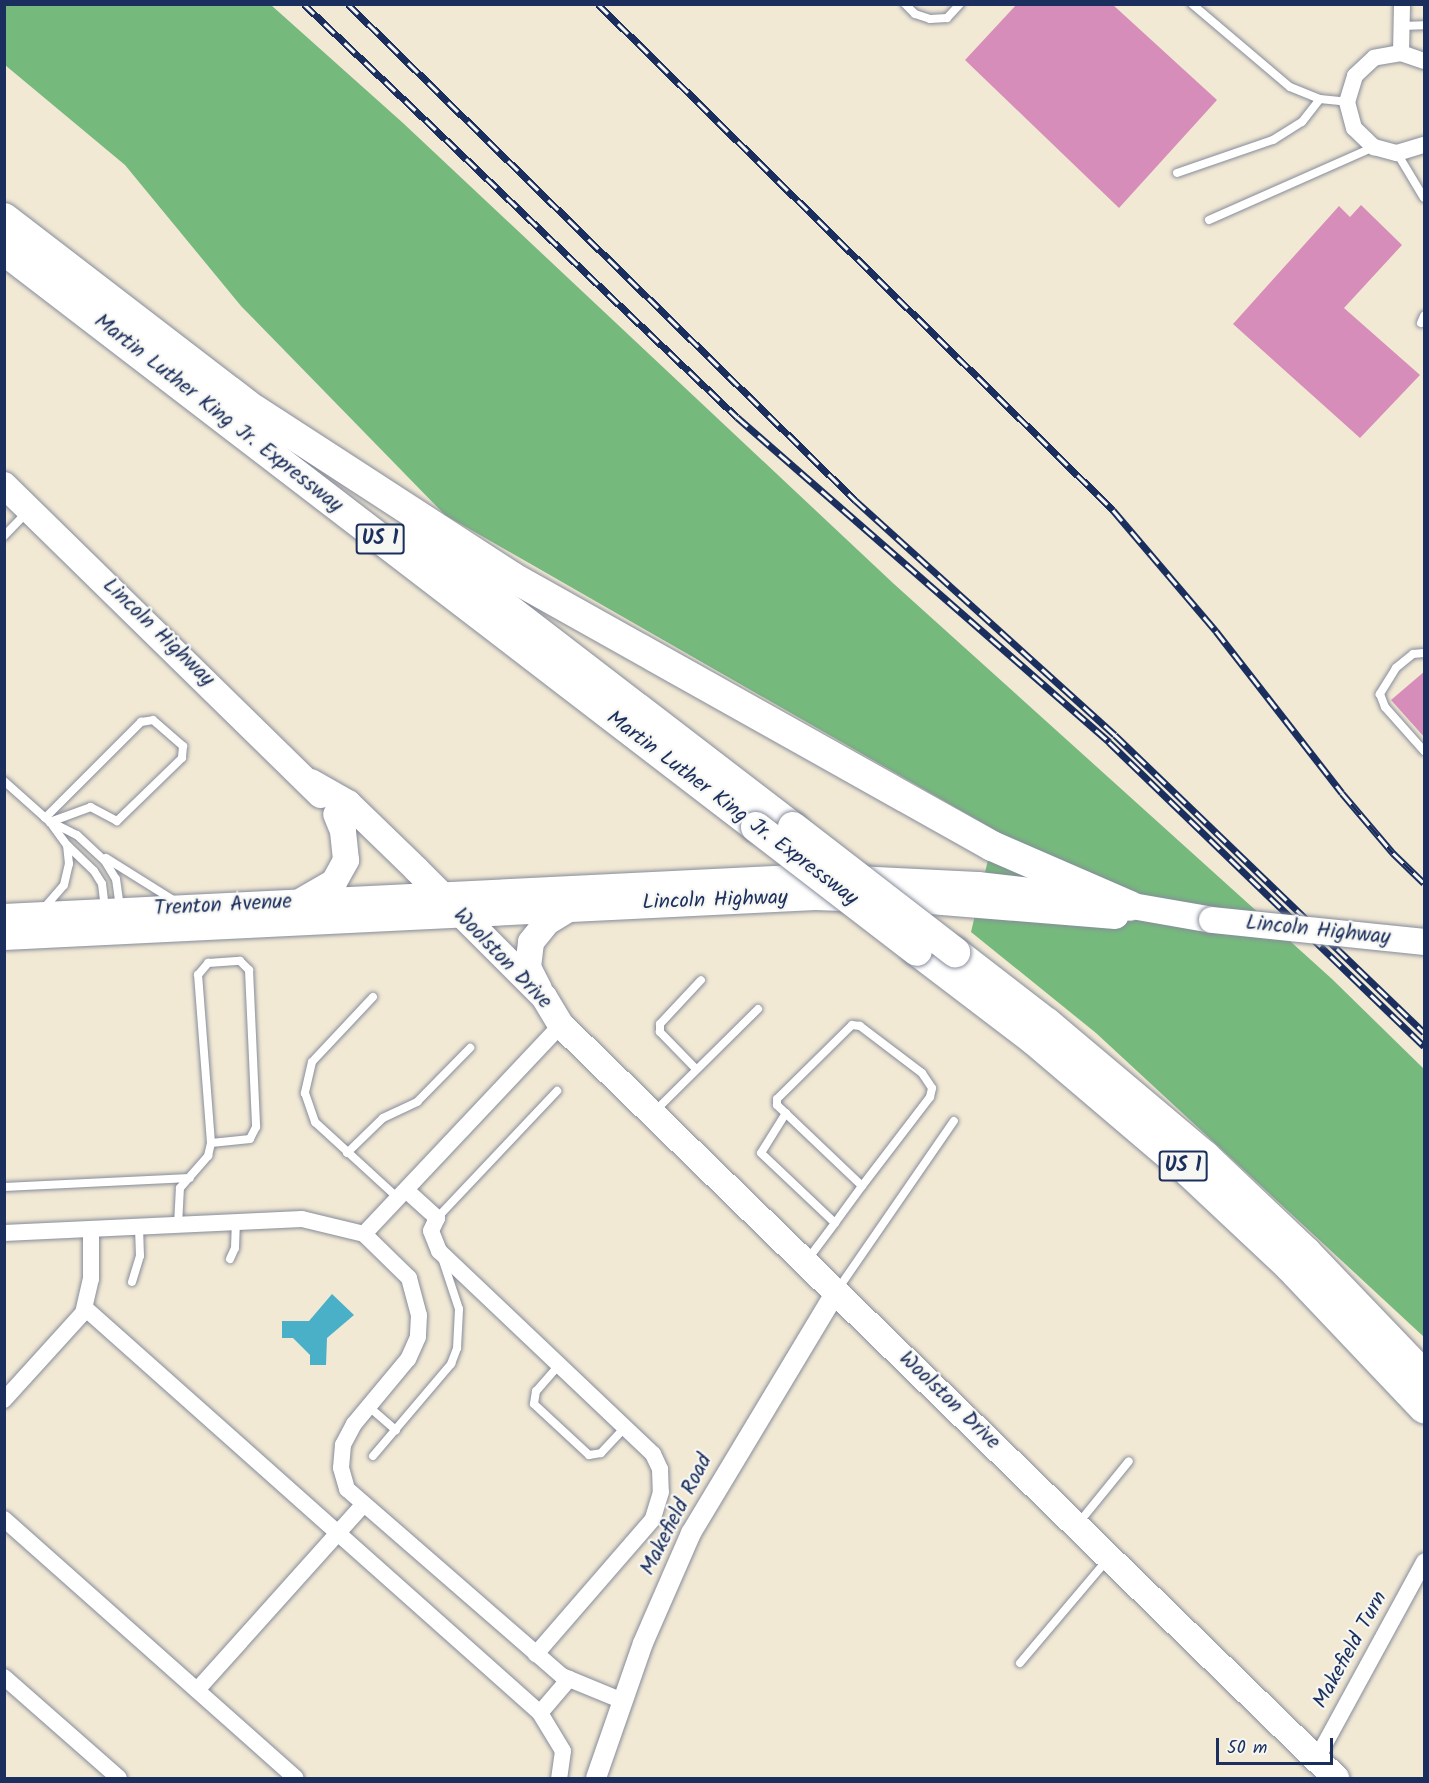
<!DOCTYPE html>
<style>
body{margin:0}
#map{position:relative;width:1429px;height:1783px;overflow:hidden;background:#f2e9d5;font-family:Kalam,sans-serif}
div>[style]{position:absolute}
[style*='--x']{left:calc(var(--x)*1px);top:calc(var(--y)*1px);width:calc(var(--w)*1px);rotate:calc(var(--a)*1deg)}
.forest>*{inset:0;background:#76b97d}
.water>*{inset:0;background:#49b0c8}
.building>*{inset:0;background:#d78db9}
.roads{filter:drop-shadow(0 0 2px #868c9a) drop-shadow(0 0 2px #868c9a)}
.service>*{height:8px;margin:-4px;padding:0 4px;transform-origin:4px;border-radius:4px;background:#fff}
.minor>*{height:16px;margin:-8px;padding:0 8px;transform-origin:8px;border-radius:8px;background:#fff}
.tertiary>*{height:20px;margin:-10px;padding:0 10px;transform-origin:10px;border-radius:10px;background:#fff}
.primary>*{height:26px;margin:-13px;padding:0 13px;transform-origin:13px;border-radius:13px;background:#fff}
.motorway>*{height:30px;margin:-15px;padding:0 15px;transform-origin:15px;border-radius:15px;background:#fff}
.rail>*{height:7px;margin-top:-3.5px;transform-origin:0;background:repeating-linear-gradient(90deg,#f6f6f2 0 14px,#1b2f5e 0 28px);box-sizing:border-box;border-block:2px solid #1b2f5e}
.bridges{filter:drop-shadow(0 0 2px #868c9a) drop-shadow(0 0 2px #868c9a)}
.primary-bridge>*{height:26px;margin:-13px;padding:0 13px;transform-origin:13px;border-radius:13px;background:#fff}
.motorway-bridge>*{height:30px;margin:-15px;padding:0 15px;transform-origin:15px;border-radius:15px;background:#fff}
span{translate:-50% -50%;white-space:nowrap;text-align:center;line-height:1.15;-webkit-text-stroke:4.5px #f6f6f2;paint-order:stroke}
.shield-label span{padding:2px 4px;background:#f6f6f2;border:2px solid;border-radius:4px;-webkit-text-stroke-width:0}
.shield-label{font-size:20px;color:#1b2f5e;font-weight:700}
.street-label{font-size:21px;color:#1b2f5e}
.frame{position:absolute;inset:0;border:6px solid #1b2f5e;pointer-events:none}
.scale{position:absolute;left:1216px;top:1738px;width:117px;height:27px;box-sizing:border-box;border:3px solid #1b2f5e;border-top:0;padding-left:8px;font-size:18px;line-height:21px;white-space:nowrap;color:#1b2f5e;-webkit-text-stroke:4px #f6f6f2;paint-order:stroke}
</style>
<div id="map">
<div class="forest">
<div style="clip-path:polygon(4px 5px,271px 5px,403px 123px,894px 584px,1332px 979px,1424px 1069px,1424px 1337px,1096px 1033px,971px 932px,995px 830px,445px 515px,241px 306px,125px 165px,5px 65px)"></div>
</div>
<div class="water">
<div style="clip-path:polygon(332px 1294px,354px 1315px,327px 1338px,326px 1365px,310px 1365px,310px 1355px,293px 1338px,282px 1338px,282px 1321px,309px 1321px)"></div>
</div>
<div class="building">
<div style="clip-path:polygon(1017px 4px,1112px 4px,1217px 100px,1119px 208px,965px 60px)"></div>
<div style="clip-path:polygon(1361px 205px,1402px 245px,1344px 308px,1420px 375px,1360px 438px,1233px 324px,1339px 206px,1350px 217px)"></div>
<div style="clip-path:polygon(1425px 671px,1425px 738px,1391px 700px)"></div>
</div>
<div class="roads">
<div class="service">
<div style="--x:905;--y:4;--w:14;--a:45"></div>
<div style="--x:915;--y:14;--w:16;--a:18"></div>
<div style="--x:930;--y:19;--w:17;--a:-3"></div>
<div style="--x:947;--y:18;--w:19;--a:-47"></div>
<div style="--x:1192;--y:4;--w:128;--a:40.3"></div>
<div style="--x:1290;--y:87;--w:32;--a:22"></div>
<div style="--x:1401;--y:26;--w:23;--a:-2"></div>
<div style="--x:1397;--y:153;--w:52;--a:59"></div>
<div style="--x:1177;--y:173;--w:102;--a:-19"></div>
<div style="--x:1273;--y:140;--w:34;--a:-32"></div>
<div style="--x:1302;--y:122;--w:29;--a:-52"></div>
<div style="--x:1320;--y:99;--w:27;--a:6"></div>
<div style="--x:1209;--y:220;--w:180;--a:-23.9"></div>
<div style="--x:1421;--y:323;--w:8;--a:-67"></div>
<div style="--x:4;--y:536;--w:33;--a:-46"></div>
<div style="--x:1424;--y:653;--w:11;--a:175"></div>
<div style="--x:1413;--y:654;--w:22;--a:141"></div>
<div style="--x:1396;--y:668;--w:31;--a:122"></div>
<div style="--x:1380;--y:694;--w:14;--a:69"></div>
<div style="--x:1385;--y:707;--w:59;--a:48.4"></div>
<div style="--x:4;--y:781;--w:62;--a:41.7"></div>
<div style="--x:50;--y:822;--w:29;--a:54"></div>
<div style="--x:67;--y:845;--w:37;--a:44"></div>
<div style="--x:94;--y:871;--w:15;--a:58"></div>
<div style="--x:102;--y:884;--w:25;--a:83"></div>
<div style="--x:45;--y:818;--w:136;--a:-45"></div>
<div style="--x:141;--y:722;--w:12;--a:-9"></div>
<div style="--x:153;--y:720;--w:40;--a:41"></div>
<div style="--x:183;--y:746;--w:12;--a:95"></div>
<div style="--x:182;--y:758;--w:91;--a:135.9"></div>
<div style="--x:117;--y:821;--w:30;--a:-152"></div>
<div style="--x:91;--y:807;--w:44;--a:159.9"></div>
<div style="--x:51;--y:822;--w:29;--a:27"></div>
<div style="--x:77;--y:835;--w:38;--a:43"></div>
<div style="--x:105;--y:861;--w:21;--a:59"></div>
<div style="--x:116;--y:879;--w:30;--a:82"></div>
<div style="--x:106;--y:858;--w:79;--a:32.1"></div>
<div style="--x:44;--y:908;--w:30;--a:-49"></div>
<div style="--x:64;--y:885;--w:22;--a:-77"></div>
<div style="--x:69;--y:864;--w:18;--a:-96"></div>
<div style="--x:373;--y:997;--w:89;--a:133.2"></div>
<div style="--x:312;--y:1062;--w:32;--a:103"></div>
<div style="--x:305;--y:1093;--w:31;--a:71"></div>
<div style="--x:315;--y:1122;--w:113;--a:42.5"></div>
<div style="--x:696;--y:1069;--w:52;--a:-134.2"></div>
<div style="--x:660;--y:1032;--w:8;--a:-90"></div>
<div style="--x:660;--y:1024;--w:60;--a:-47"></div>
<div style="--x:655;--y:1111;--w:145;--a:-44.7"></div>
<div style="--x:786;--y:1113;--w:47;--a:122"></div>
<div style="--x:761;--y:1153;--w:102;--a:43.4"></div>
<div style="--x:347;--y:1153;--w:50;--a:-44.2"></div>
<div style="--x:383;--y:1118;--w:38;--a:-25"></div>
<div style="--x:417;--y:1102;--w:76;--a:-45.5"></div>
<div style="--x:4;--y:1187;--w:186;--a:-2.8"></div>
<div style="--x:437;--y:1218;--w:175;--a:-46.6"></div>
<div style="--x:178;--y:1225;--w:37;--a:-87"></div>
<div style="--x:180;--y:1188;--w:43;--a:-48.8"></div>
<div style="--x:208;--y:1156;--w:13;--a:-77"></div>
<div style="--x:211;--y:1143;--w:169;--a:-94.4"></div>
<div style="--x:198;--y:975;--w:16;--a:-50"></div>
<div style="--x:208;--y:963;--w:32;--a:-4"></div>
<div style="--x:240;--y:961;--w:13;--a:45"></div>
<div style="--x:249;--y:970;--w:157;--a:87.4"></div>
<div style="--x:256;--y:1127;--w:13;--a:117"></div>
<div style="--x:250;--y:1139;--w:39;--a:174"></div>
<div style="--x:230;--y:1259;--w:12;--a:-66"></div>
<div style="--x:235;--y:1248;--w:26;--a:-88"></div>
<div style="--x:808;--y:1259;--w:45;--a:-53.1"></div>
<div style="--x:835;--y:1223;--w:46;--a:-53.9"></div>
<div style="--x:862;--y:1186;--w:112;--a:-52.6"></div>
<div style="--x:930;--y:1097;--w:9;--a:-77"></div>
<div style="--x:932;--y:1088;--w:18;--a:-124"></div>
<div style="--x:922;--y:1073;--w:78;--a:-142.8"></div>
<div style="--x:860;--y:1026;--w:8;--a:-173"></div>
<div style="--x:852;--y:1025;--w:105;--a:135.4"></div>
<div style="--x:777;--y:1099;--w:6;--a:90"></div>
<div style="--x:777;--y:1105;--w:117;--a:43.6"></div>
<div style="--x:132;--y:1282;--w:27;--a:-73"></div>
<div style="--x:140;--y:1256;--w:29;--a:-92"></div>
<div style="--x:838;--y:1289;--w:204;--a:-55.4"></div>
<div style="--x:559;--y:1365;--w:35;--a:131"></div>
<div style="--x:536;--y:1391;--w:13;--a:99"></div>
<div style="--x:534;--y:1404;--w:75;--a:42.8"></div>
<div style="--x:589;--y:1455;--w:12;--a:-9"></div>
<div style="--x:601;--y:1453;--w:35;--a:-47"></div>
<div style="--x:368;--y:1406;--w:37;--a:41"></div>
<div style="--x:373;--y:1456;--w:121;--a:-49.7"></div>
<div style="--x:451;--y:1364;--w:17;--a:-69"></div>
<div style="--x:457;--y:1348;--w:39;--a:-87"></div>
<div style="--x:459;--y:1309;--w:51;--a:-108.4"></div>
<div style="--x:1077;--y:1525;--w:82;--a:-50.9"></div>
<div style="--x:1020;--y:1663;--w:135;--a:-49.8"></div>
</div>
<div class="minor">
<div style="--x:1401;--y:53;--w:49;--a:-88.8"></div>
<div style="--x:1424;--y:61;--w:24;--a:-161"></div>
<div style="--x:1401;--y:53;--w:27;--a:170"></div>
<div style="--x:1374;--y:58;--w:26;--a:137"></div>
<div style="--x:1355;--y:76;--w:27;--a:107"></div>
<div style="--x:1347;--y:102;--w:27;--a:75"></div>
<div style="--x:1354;--y:128;--w:28;--a:44"></div>
<div style="--x:1374;--y:147;--w:24;--a:15"></div>
<div style="--x:1397;--y:153;--w:28;--a:-17"></div>
<div style="--x:406;--y:1190;--w:42;--a:42.1"></div>
<div style="--x:437;--y:1218;--w:14;--a:115"></div>
<div style="--x:431;--y:1231;--w:22;--a:68"></div>
<div style="--x:439;--y:1251;--w:295;--a:43.5"></div>
<div style="--x:653;--y:1454;--w:17;--a:65"></div>
<div style="--x:660;--y:1469;--w:23;--a:88"></div>
<div style="--x:661;--y:1492;--w:28;--a:107"></div>
<div style="--x:653;--y:1519;--w:179;--a:130.9"></div>
<div style="--x:4;--y:1233;--w:298;--a:-2.7"></div>
<div style="--x:302;--y:1219;--w:64;--a:13.6"></div>
<div style="--x:364;--y:1234;--w:63;--a:44.4"></div>
<div style="--x:409;--y:1278;--w:38;--a:75"></div>
<div style="--x:419;--y:1315;--w:22;--a:93"></div>
<div style="--x:418;--y:1337;--w:24;--a:114"></div>
<div style="--x:408;--y:1359;--w:85;--a:129.7"></div>
<div style="--x:354;--y:1424;--w:24;--a:118"></div>
<div style="--x:343;--y:1445;--w:23;--a:95"></div>
<div style="--x:341;--y:1468;--w:22;--a:74"></div>
<div style="--x:347;--y:1489;--w:285;--a:41"></div>
<div style="--x:562;--y:1676;--w:66;--a:22.3"></div>
<div style="--x:364;--y:1234;--w:287;--a:-46.7"></div>
<div style="--x:85;--y:1308;--w:609;--a:41.67"></div>
<div style="--x:540;--y:1713;--w:44;--a:58.8"></div>
<div style="--x:563;--y:1751;--w:27;--a:98"></div>
<div style="--x:4;--y:1400;--w:118;--a:-47.8"></div>
<div style="--x:83;--y:1313;--w:35;--a:-77"></div>
<div style="--x:91;--y:1279;--w:50;--a:-90"></div>
<div style="--x:4;--y:1519;--w:390;--a:41.6"></div>
<div style="--x:4;--y:1677;--w:153;--a:41.3"></div>
<div style="--x:197;--y:1690;--w:249;--a:-48.1"></div>
<div style="--x:540;--y:1713;--w:45;--a:-49.5"></div>
<div style="--x:1316;--y:1760;--w:226;--a:-61.4"></div>
</div>
<div class="tertiary">
<div style="--x:596;--y:1778;--w:143;--a:-70.8"></div>
<div style="--x:643;--y:1643;--w:120;--a:-66.4"></div>
<div style="--x:691;--y:1533;--w:281;--a:-59"></div>
</div>
<div class="primary">
<div style="--x:4;--y:485;--w:443;--a:44.4"></div>
<div style="--x:311;--y:782;--w:43;--a:29.6"></div>
<div style="--x:348;--y:803;--w:95;--a:44.1"></div>
<div style="--x:416;--y:869;--w:181;--a:45"></div>
<div style="--x:544;--y:997;--w:33;--a:59"></div>
<div style="--x:561;--y:1025;--w:1081;--a:44.18"></div>
<div style="--x:303;--y:900;--w:36;--a:-30"></div>
<div style="--x:334;--y:882;--w:25;--a:-61"></div>
<div style="--x:346;--y:860;--w:29;--a:-96"></div>
<div style="--x:343;--y:831;--w:18;--a:-112"></div>
<div style="--x:4;--y:917;--w:812;--a:-2.82"></div>
<div style="--x:815;--y:877;--w:163;--a:2.8"></div>
<div style="--x:978;--y:885;--w:98;--a:6.5"></div>
<div style="--x:1075;--y:896;--w:139;--a:9.9"></div>
<div style="--x:4;--y:937;--w:812;--a:-2.82"></div>
<div style="--x:815;--y:897;--w:115;--a:2"></div>
<div style="--x:930;--y:901;--w:186;--a:4.6"></div>
<div style="--x:539;--y:989;--w:25;--a:-117"></div>
<div style="--x:528;--y:967;--w:25;--a:-83"></div>
<div style="--x:531;--y:942;--w:26;--a:-51"></div>
<div style="--x:547;--y:922;--w:26;--a:-31"></div>
</div>
<div class="motorway">
<div style="--x:4;--y:218;--w:334;--a:37.5"></div>
<div style="--x:4;--y:250;--w:948;--a:37.5"></div>
<div style="--x:255;--y:410;--w:306;--a:33"></div>
<div style="--x:512;--y:577;--w:550;--a:29.27"></div>
<div style="--x:992;--y:846;--w:150;--a:23.5"></div>
<div style="--x:412;--y:535;--w:480;--a:37.5"></div>
<div style="--x:917;--y:951;--w:147;--a:37.3"></div>
<div style="--x:1034;--y:1040;--w:205;--a:40.4"></div>
<div style="--x:1190;--y:1173;--w:137;--a:43.2"></div>
<div style="--x:1290;--y:1267;--w:195;--a:46.5"></div>
<div style="--x:955;--y:952;--w:116;--a:37.7"></div>
<div style="--x:1047;--y:1023;--w:207;--a:40.1"></div>
<div style="--x:1205;--y:1156;--w:139;--a:43.5"></div>
<div style="--x:1306;--y:1252;--w:170;--a:46.2"></div>
</div>
</div>
<div class="rail">
<div style="--x:304;--y:4;--w:598;--a:43.65"></div>
<div style="--x:737;--y:417;--w:494;--a:41.1"></div>
<div style="--x:1109;--y:742;--w:438;--a:44"></div>
<div style="--x:348;--y:4;--w:709;--a:44.37"></div>
<div style="--x:855;--y:500;--w:350;--a:42.1"></div>
<div style="--x:1115;--y:735;--w:429;--a:43.9"></div>
<div style="--x:598;--y:4;--w:722;--a:44.49"></div>
<div style="--x:1113;--y:510;--w:159;--a:49.6"></div>
<div style="--x:1216;--y:631;--w:205;--a:52.1"></div>
<div style="--x:1342;--y:793;--w:79;--a:49.6"></div>
<div style="--x:1393;--y:853;--w:43;--a:44.1"></div>
</div>
<div class="bridges">
<div class="primary-bridge">
<div style="--x:1212;--y:920;--w:213;--a:5.9"></div>
</div>
<div class="motorway-bridge">
<div style="--x:756;--y:827;--w:203;--a:37.6"></div>
<div style="--x:793;--y:827;--w:205;--a:37.7"></div>
</div>
</div>
<div class="shield-label">
<span style="left:380px;top:539px">US 1</span>
<span style="left:1183px;top:1166px">US 1</span>
</div>
<div class="street-label">
<span style="left:218px;top:414px;rotate:38deg">Martin Luther King Jr. Expressway</span>
<span style="left:158px;top:633px;rotate:44deg">Lincoln Highway</span>
<span style="left:732px;top:809px;rotate:37deg">Martin Luther King Jr. Expressway</span>
<span style="left:715px;top:901px;rotate:-2deg">Lincoln Highway</span>
<span style="left:223px;top:906px;rotate:-3deg">Trenton Avenue</span>
<span style="left:1318px;top:931px;rotate:6deg">Lincoln Highway</span>
<span style="left:502px;top:959px;rotate:46deg">Woolston Drive</span>
<span style="left:949px;top:1401px;rotate:44deg">Woolston Drive</span>
<span style="left:677px;top:1515px;rotate:-63deg">Makefield Road</span>
<span style="left:1351px;top:1650px;rotate:-61deg">Makefield Turn</span>
</div>
<div class="frame"></div>
<div class="scale">50 m</div>
</div>
